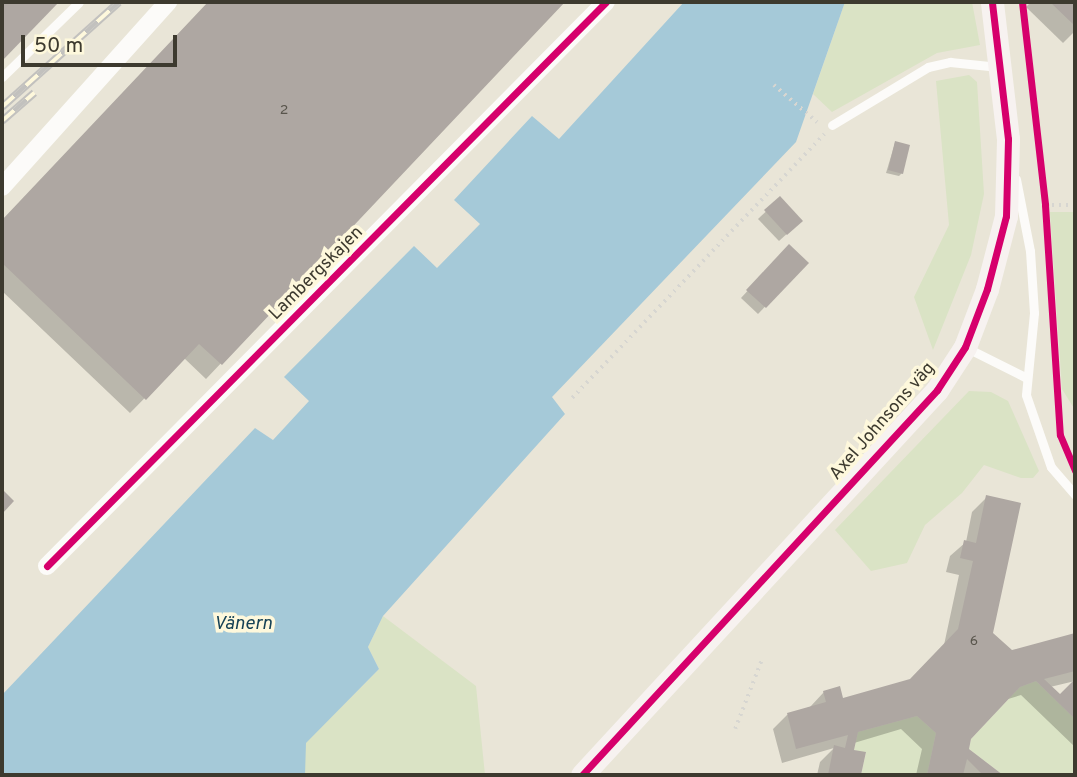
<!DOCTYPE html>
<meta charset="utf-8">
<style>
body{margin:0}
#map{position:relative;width:1077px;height:777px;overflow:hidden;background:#e9e5d7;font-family:Overpass,sans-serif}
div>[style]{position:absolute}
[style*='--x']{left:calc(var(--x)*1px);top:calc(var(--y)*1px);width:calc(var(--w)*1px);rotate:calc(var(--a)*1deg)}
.green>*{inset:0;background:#dae3c5}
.water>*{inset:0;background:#a5c9d8}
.shadow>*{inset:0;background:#0003}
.building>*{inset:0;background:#aea7a2}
.path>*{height:3.5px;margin-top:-1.75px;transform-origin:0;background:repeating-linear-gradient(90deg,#d7d6d1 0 2px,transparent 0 7px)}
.lane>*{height:9px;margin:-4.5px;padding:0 4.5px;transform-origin:4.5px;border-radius:4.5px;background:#fcfbf9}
.street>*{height:18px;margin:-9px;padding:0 9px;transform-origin:9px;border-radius:9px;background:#fcfbf9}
.secondary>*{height:23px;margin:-11.5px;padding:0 11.5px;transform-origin:11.5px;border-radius:11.5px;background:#f7f2f0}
.rail>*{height:8px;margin-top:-4px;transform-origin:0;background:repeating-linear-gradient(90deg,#fef8dc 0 16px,#c2c1be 0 32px);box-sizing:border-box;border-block:2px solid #c2c1be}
.cycleway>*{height:7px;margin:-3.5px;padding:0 3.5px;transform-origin:3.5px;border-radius:3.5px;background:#d6006c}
span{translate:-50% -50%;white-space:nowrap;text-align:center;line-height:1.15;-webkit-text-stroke:7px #fef8dc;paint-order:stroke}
.number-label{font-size:14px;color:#59554c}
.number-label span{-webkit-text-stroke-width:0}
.street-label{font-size:18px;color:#3d3a2f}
.water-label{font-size:19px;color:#154155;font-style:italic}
.frame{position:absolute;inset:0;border:4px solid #3d3a2f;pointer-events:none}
.scale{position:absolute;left:21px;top:35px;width:156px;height:32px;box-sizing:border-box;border:4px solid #3d3a2f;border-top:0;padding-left:9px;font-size:21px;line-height:24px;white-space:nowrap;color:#3d3a2f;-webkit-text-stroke:5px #fef8dc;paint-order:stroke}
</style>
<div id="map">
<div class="green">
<div style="clip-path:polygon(845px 2px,972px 2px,980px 45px,937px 53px,832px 112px,813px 94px)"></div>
<div style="clip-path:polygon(969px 75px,977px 82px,984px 194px,971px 255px,933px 350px,914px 297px,949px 225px,936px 81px)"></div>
<div style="clip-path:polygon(1050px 212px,1075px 212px,1075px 410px,1062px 389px)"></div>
<div style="clip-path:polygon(969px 391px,991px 392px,1008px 401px,1039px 471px,1033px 478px,1021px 478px,984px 465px,962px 493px,925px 525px,907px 563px,871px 571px,835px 530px)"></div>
<div style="clip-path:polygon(383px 616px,476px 686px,485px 775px,305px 775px,305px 743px,379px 669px,368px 647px)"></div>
<div style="clip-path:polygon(1036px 681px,1075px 719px,1075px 775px,1003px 775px,969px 749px,971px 739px,1020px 687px)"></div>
<div style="clip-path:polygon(917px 716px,936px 733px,927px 775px,861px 775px,866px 753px,854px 750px,858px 732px)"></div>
</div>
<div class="water">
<div style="clip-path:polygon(684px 2px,845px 2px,796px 142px,552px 397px,565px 414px,383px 616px,368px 647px,379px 669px,306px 743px,305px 775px,2px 775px,2px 695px,255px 428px,273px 440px,309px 401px,284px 377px,414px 246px,437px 268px,480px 224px,454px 200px,532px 116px,559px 139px)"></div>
</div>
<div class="shadow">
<div style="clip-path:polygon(2px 2px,56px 2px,2px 59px)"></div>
<div style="clip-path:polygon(210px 2px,563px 2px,206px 379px,184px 358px,130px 413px,2px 291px,2px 222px)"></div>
<div style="clip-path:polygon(1031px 2px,1075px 2px,1075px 31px,1063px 43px,1026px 7px)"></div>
<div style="clip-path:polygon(895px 143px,902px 173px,899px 176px,886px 173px)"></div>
<div style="clip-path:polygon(780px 198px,801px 221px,779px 241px,758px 219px)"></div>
<div style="clip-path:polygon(789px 246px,807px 263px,758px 314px,741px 298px)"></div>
<div style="clip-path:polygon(987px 497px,991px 634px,1011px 652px,1075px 634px,1075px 681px,1050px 687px,1060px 697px,1075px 682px,1075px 747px,1021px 695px,1005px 700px,969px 738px,967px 750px,996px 775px,916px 775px,922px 749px,901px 729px,854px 743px,852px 751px,864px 754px,859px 775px,817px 775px,820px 762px,834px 748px,782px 763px,773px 729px,787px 715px,810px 707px,824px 692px,842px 700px,910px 680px,944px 645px,959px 575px,946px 572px,950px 556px,966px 542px,972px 512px)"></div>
</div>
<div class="building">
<div style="clip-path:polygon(2px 2px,59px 2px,2px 61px)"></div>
<div style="clip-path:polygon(208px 2px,565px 2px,222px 365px,199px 344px,146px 400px,2px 263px,2px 220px)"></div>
<div style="clip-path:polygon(1050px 2px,1075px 2px,1075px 26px)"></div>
<div style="clip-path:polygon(895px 141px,910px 145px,903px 174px,888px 170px)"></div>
<div style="clip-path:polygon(780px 196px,803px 221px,787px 235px,764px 210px)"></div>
<div style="clip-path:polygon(789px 244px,809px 263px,766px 308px,746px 290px)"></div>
<div style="clip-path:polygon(2px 489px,14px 501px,2px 514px)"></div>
<div style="clip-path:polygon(986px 495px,1021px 503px,993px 633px,1012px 650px,1075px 633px,1075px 671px,1044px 679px,1060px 694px,1075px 679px,1075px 719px,1036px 681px,1020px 687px,971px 739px,969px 749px,1003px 775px,983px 775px,967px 759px,963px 775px,927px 775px,936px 733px,917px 716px,858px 732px,854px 750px,866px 752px,861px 775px,828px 775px,834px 745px,845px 748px,848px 735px,796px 749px,787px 713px,826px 702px,823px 691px,840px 686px,843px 698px,910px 679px,958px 629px,973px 561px,960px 558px,964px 540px,976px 543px)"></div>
</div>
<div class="path">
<div style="--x:774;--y:85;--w:57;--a:40.7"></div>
<div style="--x:1045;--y:205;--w:30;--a:0"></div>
<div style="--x:572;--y:398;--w:365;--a:-46.3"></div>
<div style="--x:735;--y:729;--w:75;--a:-68.9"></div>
</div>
<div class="lane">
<div style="--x:2;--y:77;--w:107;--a:-44.2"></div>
<div style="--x:832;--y:125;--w:112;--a:-31.1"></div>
<div style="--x:928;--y:67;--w:23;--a:-13"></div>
<div style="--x:950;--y:62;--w:49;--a:5.8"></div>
<div style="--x:1016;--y:179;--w:73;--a:79"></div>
<div style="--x:1030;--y:251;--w:62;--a:86.3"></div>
<div style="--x:1034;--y:313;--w:82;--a:95.6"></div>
<div style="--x:1026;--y:395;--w:76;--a:70.9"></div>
<div style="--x:1051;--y:467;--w:37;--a:49"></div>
<div style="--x:967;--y:348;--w:65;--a:26.6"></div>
</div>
<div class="street">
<div style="--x:2;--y:187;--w:249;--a:-48.1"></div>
<div style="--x:47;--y:566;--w:794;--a:-45.26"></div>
</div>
<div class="secondary">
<div style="--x:582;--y:775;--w:524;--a:-47.32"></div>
<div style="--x:937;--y:390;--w:51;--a:-56.9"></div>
<div style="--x:965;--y:347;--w:62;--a:-69.2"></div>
<div style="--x:987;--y:289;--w:75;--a:-75.4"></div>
<div style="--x:1006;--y:216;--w:77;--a:-88.5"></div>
<div style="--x:1008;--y:139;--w:138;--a:-96.7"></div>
</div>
<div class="rail">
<div style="--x:2;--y:107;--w:157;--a:-41.9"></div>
<div style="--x:2;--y:121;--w:43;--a:-41.2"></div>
</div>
<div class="cycleway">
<div style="--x:1022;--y:2;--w:204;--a:83.5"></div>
<div style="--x:1045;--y:205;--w:230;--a:86.3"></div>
<div style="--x:1060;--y:435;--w:39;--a:67"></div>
<div style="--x:47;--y:566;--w:794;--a:-45.26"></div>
<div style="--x:582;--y:775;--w:524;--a:-47.32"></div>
<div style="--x:937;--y:390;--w:51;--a:-56.9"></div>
<div style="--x:965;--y:347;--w:62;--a:-69.2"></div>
<div style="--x:987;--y:289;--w:75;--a:-75.4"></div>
<div style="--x:1006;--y:216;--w:77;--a:-88.5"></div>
<div style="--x:1008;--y:139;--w:138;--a:-96.7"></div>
</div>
<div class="number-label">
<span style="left:284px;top:111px">2</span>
<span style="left:974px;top:642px">6</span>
</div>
<div class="street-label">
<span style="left:317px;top:274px;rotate:-45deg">Lambergskajen</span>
<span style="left:883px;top:422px;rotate:-49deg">Axel Johnsons väg</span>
</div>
<div class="water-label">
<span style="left:243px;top:625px">Vänern</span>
</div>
<div class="frame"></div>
<div class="scale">50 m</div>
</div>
